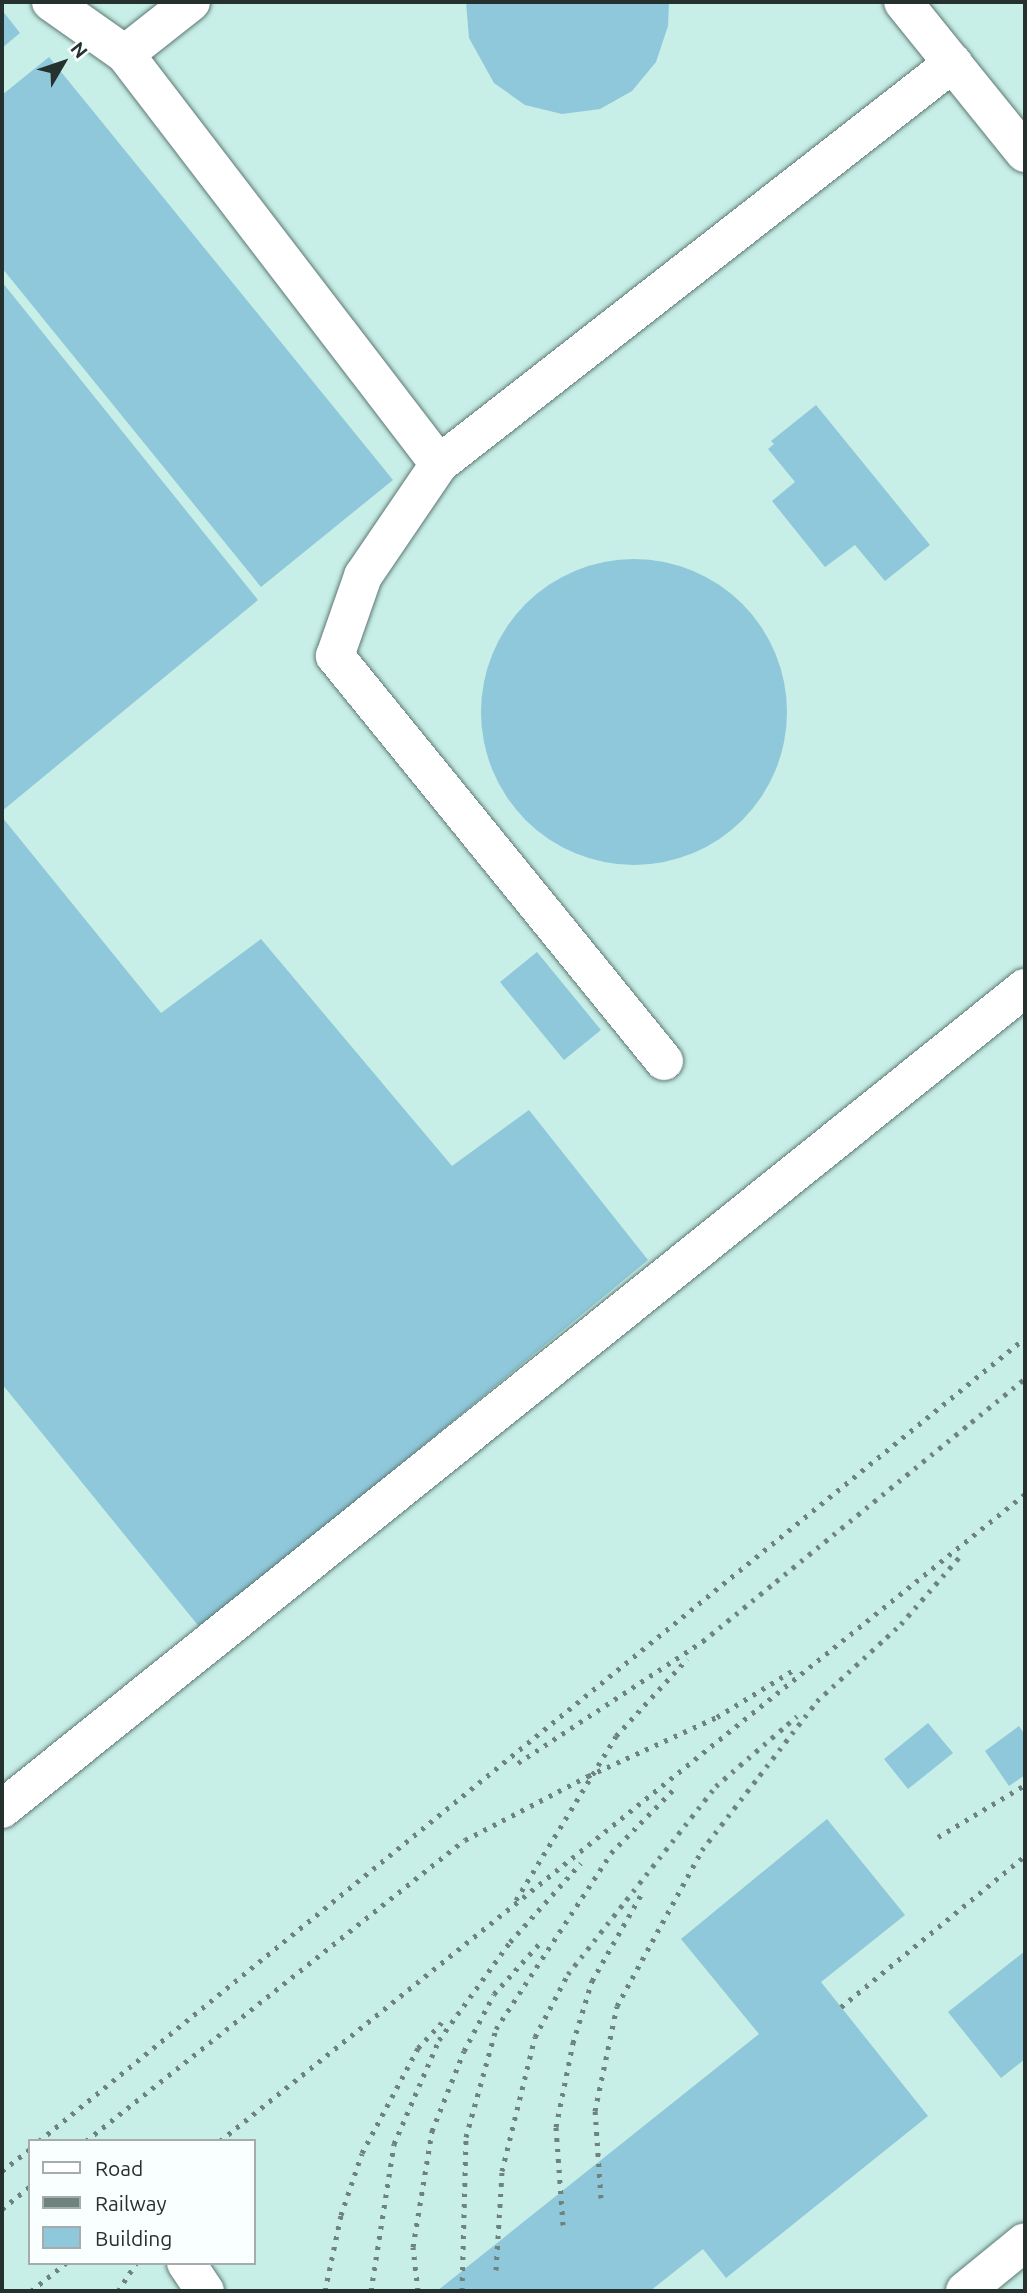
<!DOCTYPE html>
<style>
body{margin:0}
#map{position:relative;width:1027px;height:2293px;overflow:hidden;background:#daf8f3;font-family:Ubuntu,sans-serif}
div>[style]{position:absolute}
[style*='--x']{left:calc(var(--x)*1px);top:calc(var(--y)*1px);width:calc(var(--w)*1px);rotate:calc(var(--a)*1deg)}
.built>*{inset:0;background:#c7eee7}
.building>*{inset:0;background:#8fc8da}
.round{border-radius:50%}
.roads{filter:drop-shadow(0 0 2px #5d7873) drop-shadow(0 0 2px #5d7873)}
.minor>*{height:38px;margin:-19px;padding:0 19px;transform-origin:19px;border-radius:19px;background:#fff}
.rail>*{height:5px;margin-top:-2.5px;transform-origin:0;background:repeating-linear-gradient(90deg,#6e827e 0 3.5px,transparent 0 10.5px)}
span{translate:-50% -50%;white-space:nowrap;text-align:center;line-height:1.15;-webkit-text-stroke:6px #f9fffe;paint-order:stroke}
.frame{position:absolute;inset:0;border:4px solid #25312f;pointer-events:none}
.legend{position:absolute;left:28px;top:2139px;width:228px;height:126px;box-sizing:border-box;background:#f9fffe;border:2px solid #a4adab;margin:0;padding:9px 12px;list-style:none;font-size:21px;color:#25312f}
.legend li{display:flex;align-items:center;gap:14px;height:35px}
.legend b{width:35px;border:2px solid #a4adab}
.north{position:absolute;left:28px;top:28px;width:70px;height:70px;-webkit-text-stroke:5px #f9fffe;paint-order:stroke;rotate:51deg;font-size:19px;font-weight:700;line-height:28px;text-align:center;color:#25312f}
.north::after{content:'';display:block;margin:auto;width:24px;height:32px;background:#25312f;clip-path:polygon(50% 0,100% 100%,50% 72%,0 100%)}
</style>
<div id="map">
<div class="built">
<div style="clip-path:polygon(evenodd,2px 2px,1025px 2px,1025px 2291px,2px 2291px,2px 2px,30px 2141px,254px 2141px,254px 2263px,30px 2263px,30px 2141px)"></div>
</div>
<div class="building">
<div style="clip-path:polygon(466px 2px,669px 2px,668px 26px,656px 62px,632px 91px,600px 109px,562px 114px,525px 105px,494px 83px,469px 38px)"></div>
<div style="clip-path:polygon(2px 10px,20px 33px,2px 48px)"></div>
<div style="clip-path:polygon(49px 57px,393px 480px,261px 587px,2px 268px,2px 95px)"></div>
<div style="clip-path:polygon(2px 282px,258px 600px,2px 811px)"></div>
<div style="clip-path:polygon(816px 405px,930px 545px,885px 581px,855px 545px,825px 567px,772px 501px,795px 482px,768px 449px,774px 444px,771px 441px)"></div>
<div class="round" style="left:481px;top:559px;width:306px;height:306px"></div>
<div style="clip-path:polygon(2px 817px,161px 1013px,261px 939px,452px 1166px,529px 1110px,648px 1260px,201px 1629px,2px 1384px)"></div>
<div style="clip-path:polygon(537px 952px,601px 1030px,564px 1060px,500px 982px)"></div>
<div style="clip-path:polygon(928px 1723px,953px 1753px,908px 1789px,884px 1759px)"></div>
<div style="clip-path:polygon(1019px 1726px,1025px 1735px,1025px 1775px,1009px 1786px,985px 1751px)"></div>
<div style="clip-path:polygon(827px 1819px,905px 1915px,821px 1982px,928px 2116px,726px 2278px,703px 2249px,650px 2291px,437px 2291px,759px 2034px,681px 1939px)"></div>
<div style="clip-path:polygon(1025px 1951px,1025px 2059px,1001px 2078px,948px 2012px)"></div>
</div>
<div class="roads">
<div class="minor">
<div style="--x:51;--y:2;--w:90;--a:35.1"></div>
<div style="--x:125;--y:54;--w:516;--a:52.55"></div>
<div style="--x:903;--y:2;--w:194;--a:51.1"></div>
<div style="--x:125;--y:54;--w:84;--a:-38.2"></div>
<div style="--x:664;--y:1061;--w:522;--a:-129.09"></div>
<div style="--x:335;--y:656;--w:85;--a:-70.7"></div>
<div style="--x:363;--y:576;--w:135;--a:-55.8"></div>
<div style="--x:439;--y:464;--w:652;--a:-37.96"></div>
<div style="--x:2;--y:1809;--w:1312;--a:-38.75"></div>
<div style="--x:186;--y:2263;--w:34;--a:56"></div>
<div style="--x:965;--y:2291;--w:77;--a:-39.2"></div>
</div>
</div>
<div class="rail">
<div style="--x:518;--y:1763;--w:222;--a:-33.4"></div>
<div style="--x:703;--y:1641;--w:416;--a:-39.2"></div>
<div style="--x:938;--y:1837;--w:101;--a:-30.9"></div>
<div style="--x:516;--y:1900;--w:192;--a:-58.6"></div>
<div style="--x:616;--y:1736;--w:105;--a:-47.3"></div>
<div style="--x:841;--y:2007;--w:238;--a:-39.4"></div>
<div style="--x:39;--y:2141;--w:1272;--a:-39.16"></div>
<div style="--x:86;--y:2141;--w:484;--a:-38.5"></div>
<div style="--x:465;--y:1840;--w:139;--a:-27.5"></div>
<div style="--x:588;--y:1776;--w:142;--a:-24.6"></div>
<div style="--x:717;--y:1717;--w:92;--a:-31.6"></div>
<div style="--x:220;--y:2141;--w:1033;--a:-38.79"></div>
<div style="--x:2;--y:2171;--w:36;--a:-38"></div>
<div style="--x:601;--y:2198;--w:87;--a:-93.9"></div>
<div style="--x:595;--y:2111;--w:107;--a:-78.2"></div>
<div style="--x:617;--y:2006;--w:178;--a:-61.4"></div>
<div style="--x:702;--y:1850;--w:188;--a:-52.3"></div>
<div style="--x:817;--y:1701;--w:114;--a:-42.5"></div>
<div style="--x:901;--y:1624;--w:93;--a:-48.9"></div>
<div style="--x:2;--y:2209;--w:36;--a:-39"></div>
<div style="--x:563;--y:2225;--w:98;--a:-94.1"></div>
<div style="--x:556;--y:2127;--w:86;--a:-78.6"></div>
<div style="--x:573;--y:2043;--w:65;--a:-73"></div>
<div style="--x:592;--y:1981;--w:101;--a:-60.4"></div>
<div style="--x:496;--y:2270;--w:99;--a:-86.5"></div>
<div style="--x:502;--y:2171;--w:138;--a:-76.2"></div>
<div style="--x:535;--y:2037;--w:71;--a:-62.4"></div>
<div style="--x:568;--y:1974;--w:239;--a:-51.8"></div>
<div style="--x:716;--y:1786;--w:107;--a:-40.8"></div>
<div style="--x:31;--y:2291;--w:45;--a:-38.7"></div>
<div style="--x:118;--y:2291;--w:33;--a:-57"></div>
<div style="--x:325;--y:2291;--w:78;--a:-78.1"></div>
<div style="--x:341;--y:2215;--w:65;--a:-71.3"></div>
<div style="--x:362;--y:2153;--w:119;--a:-61.9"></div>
<div style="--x:418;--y:2048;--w:35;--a:-47"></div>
<div style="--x:371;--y:2291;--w:149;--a:-81.1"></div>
<div style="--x:394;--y:2144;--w:113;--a:-66.6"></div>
<div style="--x:439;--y:2040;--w:121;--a:-54.1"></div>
<div style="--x:510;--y:1942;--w:106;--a:-48.1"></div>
<div style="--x:418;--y:2291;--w:44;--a:-96.5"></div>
<div style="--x:413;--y:2247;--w:118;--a:-80.7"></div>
<div style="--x:432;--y:2131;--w:86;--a:-68.2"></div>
<div style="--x:464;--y:2051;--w:64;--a:-62.2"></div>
<div style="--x:494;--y:1994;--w:69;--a:-48"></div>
<div style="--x:462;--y:2291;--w:154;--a:-88.5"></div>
<div style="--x:466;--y:2137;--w:112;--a:-74.5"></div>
<div style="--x:496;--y:2029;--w:210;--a:-56.8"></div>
<div style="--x:611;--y:1853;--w:93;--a:-45.4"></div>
</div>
<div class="frame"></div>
<ul class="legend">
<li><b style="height:9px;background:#fff"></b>Road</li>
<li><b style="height:9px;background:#6e827e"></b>Railway</li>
<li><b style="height:19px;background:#8fc8da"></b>Building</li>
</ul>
<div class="north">N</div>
</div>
